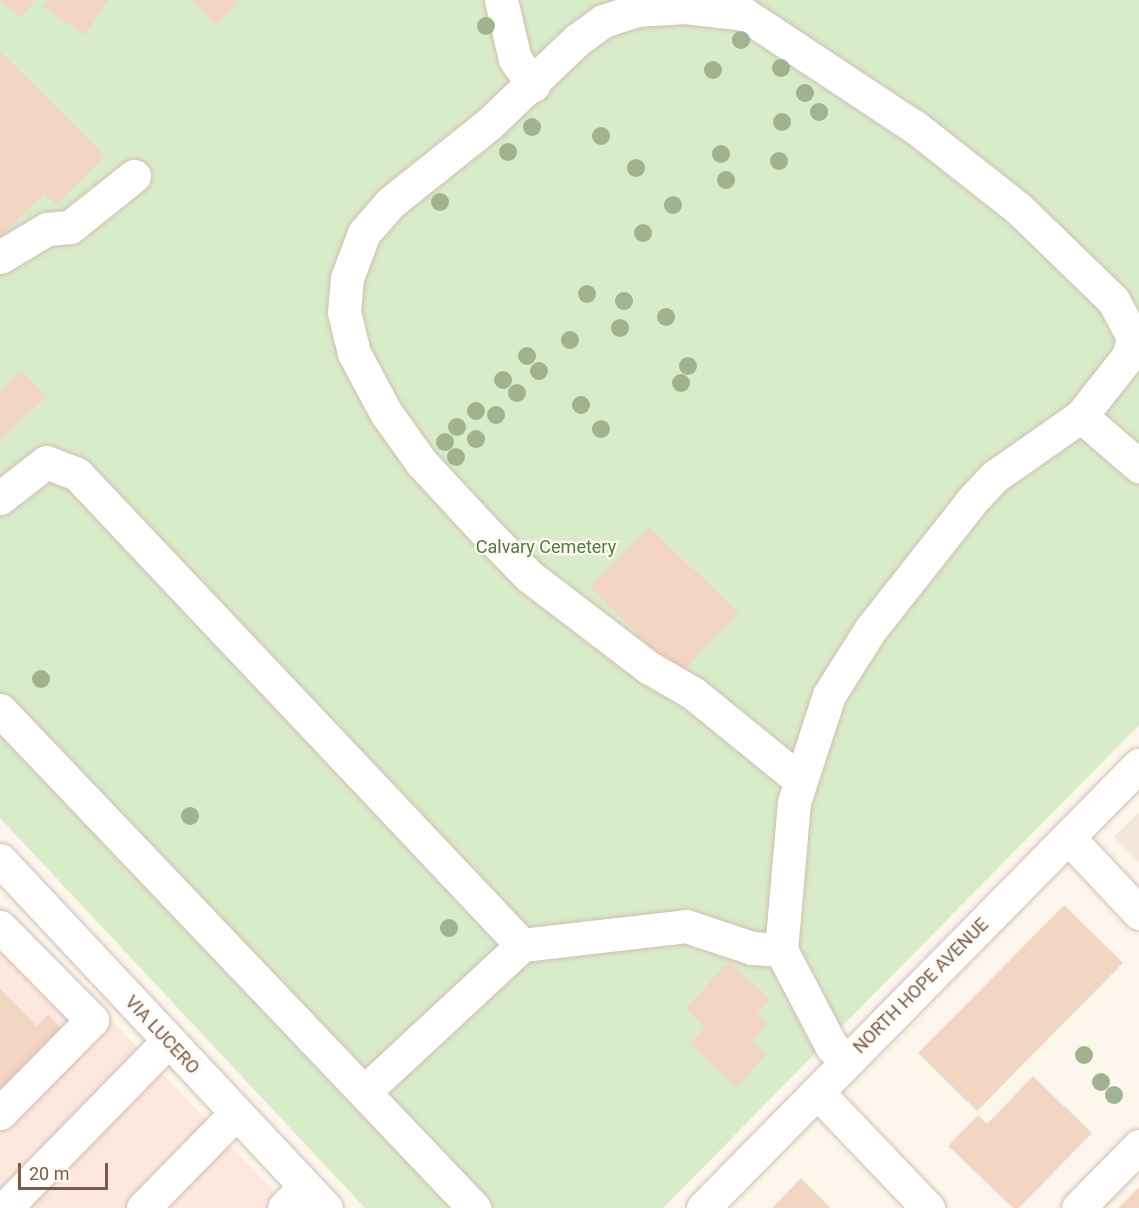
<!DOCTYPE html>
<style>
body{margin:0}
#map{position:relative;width:1139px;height:1208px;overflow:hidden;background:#fdf6ec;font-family:Roboto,sans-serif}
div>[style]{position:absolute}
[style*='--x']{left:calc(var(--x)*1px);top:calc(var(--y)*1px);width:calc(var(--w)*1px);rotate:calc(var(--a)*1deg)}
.residential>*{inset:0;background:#f5e8da}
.commercial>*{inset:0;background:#fde8e0}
.green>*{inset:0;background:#d8ecc9}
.building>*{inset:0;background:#f3d5c3}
.roads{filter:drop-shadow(0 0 2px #d1beb0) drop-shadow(0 0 2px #d1beb0)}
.minor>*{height:33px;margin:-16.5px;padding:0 16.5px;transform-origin:16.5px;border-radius:16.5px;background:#fff}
.trees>*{width:18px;height:18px;margin:-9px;border-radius:50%;background:#a0b28e}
span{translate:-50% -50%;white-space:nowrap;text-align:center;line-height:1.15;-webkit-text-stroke:4.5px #fffaf3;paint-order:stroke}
.park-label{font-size:18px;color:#537a41}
.street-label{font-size:18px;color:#7a5c4d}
.scale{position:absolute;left:18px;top:1163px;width:90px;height:27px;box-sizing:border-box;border:3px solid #7a5c4d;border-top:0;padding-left:8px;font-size:18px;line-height:21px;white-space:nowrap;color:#7a5c4d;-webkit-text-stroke:4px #fffaf3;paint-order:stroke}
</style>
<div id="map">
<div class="residential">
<div style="clip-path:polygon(1139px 812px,1139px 862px,1114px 837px)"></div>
</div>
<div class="commercial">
<div style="clip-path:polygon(0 903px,290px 1208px,0 1208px)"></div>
</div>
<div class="green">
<div style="clip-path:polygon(0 0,1139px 0,1139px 725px,663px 1208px,365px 1208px,0 818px)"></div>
</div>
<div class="building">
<div style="clip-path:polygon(0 0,35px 0,21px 18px)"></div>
<div style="clip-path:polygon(48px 0,108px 0,85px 35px,43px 7px)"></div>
<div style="clip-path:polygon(191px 0,234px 0,237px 3px,216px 25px)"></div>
<div style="clip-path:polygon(0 52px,105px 156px,56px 205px,44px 193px,0 238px)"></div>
<div style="clip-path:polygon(21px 370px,46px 396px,0 441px,0 391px)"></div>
<div style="clip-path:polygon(649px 527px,739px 613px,680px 674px,590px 587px)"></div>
<div style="clip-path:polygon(1064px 905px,1123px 963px,977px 1111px,918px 1053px)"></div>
<div style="clip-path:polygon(730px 961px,770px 1000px,757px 1013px,768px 1023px,752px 1041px,766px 1055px,736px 1087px,690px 1044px,705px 1027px,685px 1008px)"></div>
<div style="clip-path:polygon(0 989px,37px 1026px,48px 1015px,61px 1028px,0 1090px)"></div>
<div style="clip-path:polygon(1033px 1076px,1092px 1133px,1019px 1208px,1013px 1208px,948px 1146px,978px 1115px,987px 1124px)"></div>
<div style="clip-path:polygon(801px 1178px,831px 1208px,772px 1208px)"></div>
<div style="clip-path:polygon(1139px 1187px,1139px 1208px,1118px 1208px)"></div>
</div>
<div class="roads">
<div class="minor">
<div style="--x:501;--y:0;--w:61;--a:76.7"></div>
<div style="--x:515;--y:59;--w:32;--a:55"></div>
<div style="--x:0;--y:257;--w:55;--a:-30.8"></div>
<div style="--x:47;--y:229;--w:23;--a:-5"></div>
<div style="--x:70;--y:227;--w:82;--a:-38.6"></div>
<div style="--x:1081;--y:416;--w:77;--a:40.8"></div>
<div style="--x:0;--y:498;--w:58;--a:-38"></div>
<div style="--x:46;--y:462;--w:33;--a:21"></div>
<div style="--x:77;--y:474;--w:648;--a:46.63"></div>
<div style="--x:0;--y:710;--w:688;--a:46.41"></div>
<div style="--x:800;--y:780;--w:138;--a:-140.9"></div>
<div style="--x:693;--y:693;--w:52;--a:-150"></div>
<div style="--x:648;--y:667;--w:150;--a:-142.6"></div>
<div style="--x:529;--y:576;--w:69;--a:-134.4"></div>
<div style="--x:481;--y:527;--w:88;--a:-132.7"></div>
<div style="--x:421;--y:462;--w:60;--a:-125.5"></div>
<div style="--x:386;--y:413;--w:68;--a:-118.1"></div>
<div style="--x:354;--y:353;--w:42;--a:-103.7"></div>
<div style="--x:344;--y:312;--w:34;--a:-85"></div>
<div style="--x:347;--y:278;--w:48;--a:-69.3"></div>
<div style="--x:364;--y:233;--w:40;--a:-49"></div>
<div style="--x:390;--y:203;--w:127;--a:-38.6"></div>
<div style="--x:489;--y:124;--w:122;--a:-43.7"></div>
<div style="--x:577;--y:40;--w:32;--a:-36"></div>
<div style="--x:603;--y:21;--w:35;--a:-18"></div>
<div style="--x:636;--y:10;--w:49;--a:-3.5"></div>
<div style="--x:685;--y:7;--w:59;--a:6.8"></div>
<div style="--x:744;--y:14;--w:205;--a:33.5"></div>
<div style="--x:915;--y:127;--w:131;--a:38.2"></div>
<div style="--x:1018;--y:208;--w:132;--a:44.1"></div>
<div style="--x:1113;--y:300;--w:42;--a:61.6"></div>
<div style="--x:1133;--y:337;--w:18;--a:103"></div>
<div style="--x:1129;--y:355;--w:78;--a:128.2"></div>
<div style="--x:1081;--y:416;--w:106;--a:145"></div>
<div style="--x:994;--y:477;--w:34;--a:133"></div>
<div style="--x:971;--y:502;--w:163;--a:128.3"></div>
<div style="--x:870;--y:630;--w:77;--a:122.2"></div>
<div style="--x:829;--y:695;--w:113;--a:108.1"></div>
<div style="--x:794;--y:802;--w:149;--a:95"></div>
<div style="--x:781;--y:950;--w:110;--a:62.3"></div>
<div style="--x:832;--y:1047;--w:21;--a:39"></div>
<div style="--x:1068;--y:837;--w:104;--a:46.9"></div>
<div style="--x:0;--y:860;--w:477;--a:46.9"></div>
<div style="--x:0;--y:927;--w:131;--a:45.3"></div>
<div style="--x:92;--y:1020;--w:131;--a:134.7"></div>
<div style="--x:364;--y:1092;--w:216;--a:-42.9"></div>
<div style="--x:522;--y:945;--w:165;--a:-6.6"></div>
<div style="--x:686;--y:926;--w:70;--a:18.4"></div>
<div style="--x:752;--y:948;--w:29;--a:4"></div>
<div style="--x:817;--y:1092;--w:161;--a:46.3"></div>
<div style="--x:5;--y:1208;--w:233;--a:-45.7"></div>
<div style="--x:143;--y:1208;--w:133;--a:-45.6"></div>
<div style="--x:284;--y:1208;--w:30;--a:-46"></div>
<div style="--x:703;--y:1208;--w:622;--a:-45.46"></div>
<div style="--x:1078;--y:1208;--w:87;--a:-45.5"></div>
</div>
</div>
<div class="trees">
<div style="left:486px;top:26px"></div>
<div style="left:741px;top:40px"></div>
<div style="left:781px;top:68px"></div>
<div style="left:713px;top:70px"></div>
<div style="left:805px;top:93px"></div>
<div style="left:819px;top:112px"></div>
<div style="left:782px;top:122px"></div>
<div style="left:532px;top:127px"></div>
<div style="left:601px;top:136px"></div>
<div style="left:508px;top:152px"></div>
<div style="left:721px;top:154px"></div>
<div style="left:779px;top:161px"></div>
<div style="left:636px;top:168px"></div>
<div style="left:726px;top:180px"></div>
<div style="left:440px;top:202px"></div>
<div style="left:673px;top:205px"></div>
<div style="left:643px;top:233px"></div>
<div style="left:587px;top:294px"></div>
<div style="left:624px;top:301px"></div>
<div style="left:666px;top:317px"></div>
<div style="left:620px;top:328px"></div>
<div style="left:570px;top:340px"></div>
<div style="left:527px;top:356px"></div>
<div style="left:688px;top:366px"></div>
<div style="left:539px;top:371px"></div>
<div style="left:503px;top:380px"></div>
<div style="left:681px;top:383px"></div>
<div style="left:517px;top:393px"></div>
<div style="left:581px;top:405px"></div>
<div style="left:476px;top:411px"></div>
<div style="left:496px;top:415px"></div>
<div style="left:457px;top:427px"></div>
<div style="left:601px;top:429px"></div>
<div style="left:476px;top:439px"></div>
<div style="left:445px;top:442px"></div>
<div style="left:456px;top:457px"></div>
<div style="left:41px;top:679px"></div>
<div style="left:190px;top:816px"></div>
<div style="left:449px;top:928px"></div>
<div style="left:1084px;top:1055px"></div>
<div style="left:1101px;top:1082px"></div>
<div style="left:1114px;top:1095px"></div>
</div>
<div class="park-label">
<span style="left:546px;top:547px">Calvary Cemetery</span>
</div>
<div class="street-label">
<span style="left:921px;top:986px;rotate:-45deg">NORTH HOPE AVENUE</span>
<span style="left:162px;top:1035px;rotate:47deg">VIA LUCERO</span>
</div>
<div class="scale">20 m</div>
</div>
